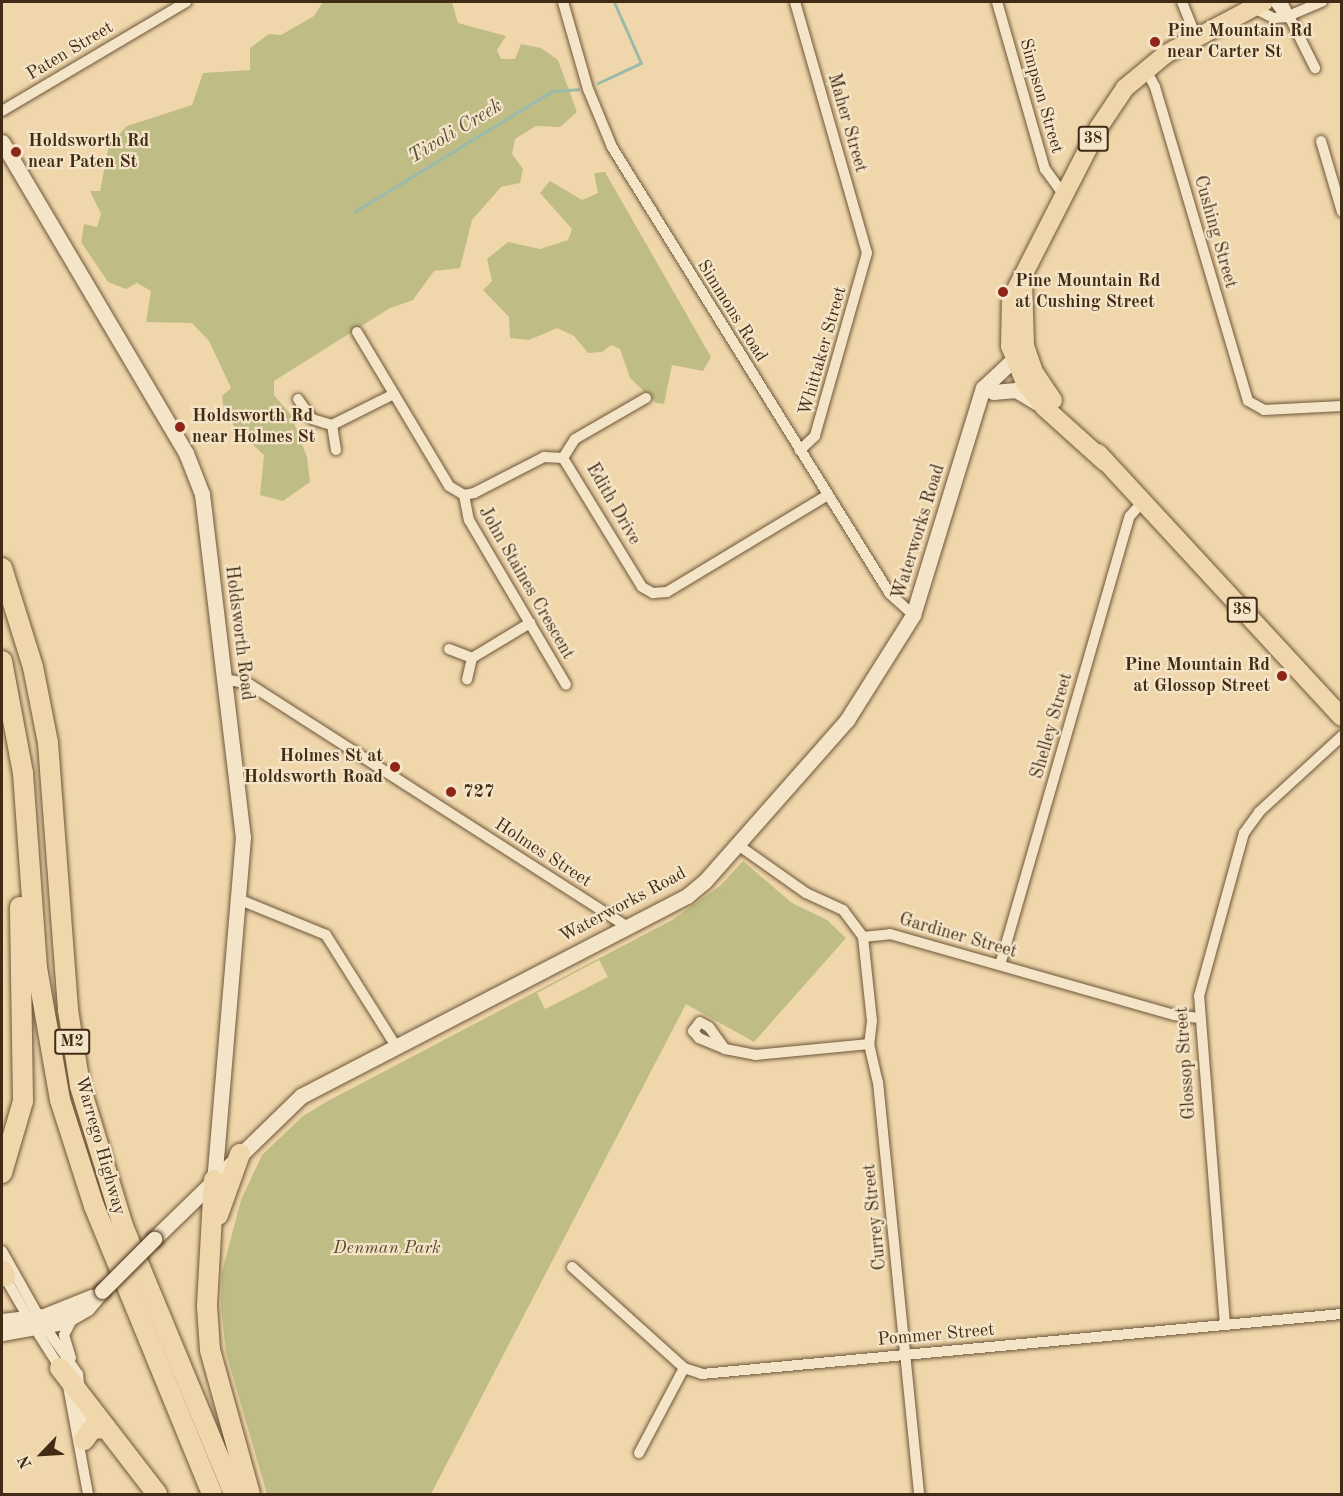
<!DOCTYPE html>
<style>
body{margin:0}
#map{position:relative;width:1343px;height:1496px;overflow:hidden;background:#f0d7ab;font-family:"Old Standard TT",serif}
div>[style]{position:absolute}
[style*='--x']{left:calc(var(--x)*1px);top:calc(var(--y)*1px);width:calc(var(--w)*1px);rotate:calc(var(--a)*1deg)}
.green>*{inset:0;background:#bfbd85}
.stream>*{height:3px;margin:-1.5px;padding:0 1.5px;transform-origin:1.5px;border-radius:1.5px;background:#9abaaa}
.roads{filter:drop-shadow(0 0 2px #6e563a) drop-shadow(0 0 2px #6e563a)}
.street>*{height:10px;margin:-5px;padding:0 5px;transform-origin:5px;border-radius:5px;background:#f5e5c8}
.secondary>*{height:15px;margin:-7.5px;padding:0 7.5px;transform-origin:7.5px;border-radius:7.5px;background:#f5e5c8}
.primary>*{height:18px;margin:-9px;padding:0 9px;transform-origin:9px;border-radius:9px;background:#f0d7ab}
.highway>*{height:20px;margin:-10px;padding:0 10px;transform-origin:10px;border-radius:10px;background:#f0d7ab}
.bridges{filter:drop-shadow(0 0 2px #422b14) drop-shadow(0 0 2px #422b14)}
.secondary-bridge>*{height:15px;margin:-7.5px;padding:0 7.5px;transform-origin:7.5px;border-radius:7.5px;background:#f5e5c8}
.dots>*{width:16px;height:16px;translate:-50% -50%;box-sizing:border-box;border:3px solid #f5e5c8;border-radius:50%}
span{translate:-50% -50%;white-space:nowrap;text-align:center;line-height:1.15;-webkit-text-stroke:4.5px #f5e5c8;paint-order:stroke}
.shield-label span{padding:2px 4px;background:#f5e5c8;border:2px solid;border-radius:4px;-webkit-text-stroke-width:0}
.shield-label{font-size:16px;color:#422b14;font-weight:700}
.poi-label{font-size:18px;color:#422b14;font-weight:700}
.left{translate:0 -50%;text-align:left}
.right{translate:-100% -50%;text-align:right}
.street-label{font-size:18px;color:#422b14}
.park-label{font-size:18px;color:#5b482b;font-style:italic}
.water-label{font-size:20px;color:#584f3a;font-style:italic}
.frame{position:absolute;inset:0;border:3px solid #422b14;pointer-events:none}
.north{position:absolute;left:12px;top:1424px;width:60px;height:60px;-webkit-text-stroke:4px #f5e5c8;paint-order:stroke;rotate:245deg;font-size:16px;font-weight:700;line-height:24px;text-align:center;color:#422b14}
.north::after{content:'';display:block;margin:auto;width:21px;height:27px;background:#422b14;clip-path:polygon(50% 0,100% 100%,50% 72%,0 100%)}
</style>
<div id="map">
<div class="green">
<div style="clip-path:polygon(323px 2px,452px 2px,458px 23px,506px 36px,497px 50px,501px 59px,515px 59px,521px 44px,541px 48px,558px 60px,577px 112px,560px 127px,536px 126px,515px 139px,512px 154px,523px 169px,520px 183px,501px 187px,472px 220px,460px 268px,434px 271px,413px 300px,390px 308px,274px 381px,274px 395px,291px 415px,307px 457px,310px 482px,283px 501px,260px 495px,264px 455px,235px 428px,224px 409px,222px 396px,231px 388px,209px 341px,192px 323px,146px 322px,151px 291px,137px 283px,126px 289px,108px 282px,81px 242px,84px 224px,97px 227px,101px 214px,90px 191px,100px 191px,109px 145px,127px 126px,192px 105px,203px 73px,250px 70px,250px 48px,269px 34px,281px 35px,314px 16px)"></div>
<div style="clip-path:polygon(605px 172px,711px 357px,703px 371px,672px 365px,664px 404px,656px 403px,630px 378px,620px 349px,611px 345px,602px 352px,588px 353px,574px 336px,557px 328px,529px 340px,510px 338px,509px 317px,483px 290px,492px 281px,487px 259px,508px 242px,540px 249px,568px 240px,572px 229px,540px 193px,550px 181px,582px 200px,598px 193px,594px 173px)"></div>
<div style="clip-path:polygon(evenodd,743px 861px,792px 903px,827px 920px,846px 938px,754px 1042px,686px 1004px,431px 1494px,267px 1494px,226px 1353px,221px 1307px,222px 1272px,241px 1200px,262px 1155px,303px 1116px,326px 1102px,672px 920px,720px 886px,743px 861px,599px 960px,608px 977px,545px 1009px,537px 993px,599px 960px)"></div>
</div>
<div class="stream">
<div style="--x:598;--y:83;--w:47;--a:-24.9"></div>
<div style="--x:641;--y:63;--w:67;--a:-113.9"></div>
<div style="--x:354;--y:212;--w:232;--a:-31.4"></div>
<div style="--x:552;--y:91;--w:26;--a:-4"></div>
</div>
<div class="roads">
<div class="street">
<div style="--x:563;--y:2;--w:91;--a:74"></div>
<div style="--x:588;--y:89;--w:63;--a:67.5"></div>
<div style="--x:612;--y:147;--w:526;--a:58.12"></div>
<div style="--x:890;--y:594;--w:31;--a:42"></div>
<div style="--x:795;--y:2;--w:261;--a:74"></div>
<div style="--x:867;--y:253;--w:190;--a:105.9"></div>
<div style="--x:815;--y:436;--w:21;--a:137"></div>
<div style="--x:997;--y:2;--w:174;--a:74"></div>
<div style="--x:1045;--y:169;--w:32;--a:54"></div>
<div style="--x:1182;--y:2;--w:37;--a:68"></div>
<div style="--x:1275;--y:2;--w:19;--a:54"></div>
<div style="--x:1286;--y:17;--w:39;--a:-23"></div>
<div style="--x:1282;--y:2;--w:74;--a:63.4"></div>
<div style="--x:1252;--y:7;--w:25;--a:27"></div>
<div style="--x:1274;--y:18;--w:13;--a:-4"></div>
<div style="--x:1145;--y:68;--w:21;--a:62"></div>
<div style="--x:1155;--y:87;--w:327;--a:73.5"></div>
<div style="--x:1248;--y:401;--w:18;--a:29"></div>
<div style="--x:1264;--y:410;--w:78;--a:-2.9"></div>
<div style="--x:2;--y:111;--w:214;--a:-30.6"></div>
<div style="--x:1321;--y:141;--w:74;--a:73.5"></div>
<div style="--x:357;--y:332;--w:179;--a:59.1"></div>
<div style="--x:449;--y:486;--w:17;--a:31"></div>
<div style="--x:464;--y:495;--w:10;--a:-11"></div>
<div style="--x:474;--y:493;--w:79;--a:-27.2"></div>
<div style="--x:544;--y:457;--w:19;--a:3"></div>
<div style="--x:563;--y:458;--w:151;--a:58.5"></div>
<div style="--x:642;--y:587;--w:13;--a:29"></div>
<div style="--x:653;--y:593;--w:14;--a:-4"></div>
<div style="--x:667;--y:592;--w:188;--a:-31.1"></div>
<div style="--x:298;--y:399;--w:24;--a:55"></div>
<div style="--x:312;--y:419;--w:21;--a:17"></div>
<div style="--x:336;--y:450;--w:25;--a:-99"></div>
<div style="--x:332;--y:425;--w:69;--a:-26.6"></div>
<div style="--x:563;--y:458;--w:22;--a:-58"></div>
<div style="--x:575;--y:439;--w:82;--a:-30"></div>
<div style="--x:464;--y:495;--w:25;--a:79"></div>
<div style="--x:469;--y:520;--w:191;--a:59.5"></div>
<div style="--x:449;--y:649;--w:25;--a:21"></div>
<div style="--x:472;--y:658;--w:22;--a:103"></div>
<div style="--x:472;--y:658;--w:68;--a:-31.1"></div>
<div style="--x:225;--y:679;--w:25;--a:12"></div>
<div style="--x:249;--y:684;--w:449;--a:32.7"></div>
<div style="--x:738;--y:845;--w:83;--a:35.2"></div>
<div style="--x:806;--y:893;--w:41;--a:24.7"></div>
<div style="--x:843;--y:910;--w:34;--a:53"></div>
<div style="--x:863;--y:937;--w:27;--a:-6"></div>
<div style="--x:890;--y:934;--w:295;--a:15.9"></div>
<div style="--x:1174;--y:1015;--w:23;--a:7"></div>
<div style="--x:238;--y:899;--w:95;--a:22.2"></div>
<div style="--x:326;--y:935;--w:131;--a:57.8"></div>
<div style="--x:863;--y:937;--w:84;--a:83.9"></div>
<div style="--x:872;--y:1021;--w:23;--a:97"></div>
<div style="--x:869;--y:1044;--w:39;--a:77"></div>
<div style="--x:878;--y:1082;--w:414;--a:84.3"></div>
<div style="--x:1000;--y:965;--w:467;--a:-73.9"></div>
<div style="--x:1130;--y:516;--w:18;--a:-49"></div>
<div style="--x:700;--y:1022;--w:10;--a:29"></div>
<div style="--x:709;--y:1027;--w:27;--a:54"></div>
<div style="--x:725;--y:1049;--w:28;--a:-157"></div>
<div style="--x:699;--y:1038;--w:9;--a:-131"></div>
<div style="--x:693;--y:1031;--w:11;--a:-52"></div>
<div style="--x:725;--y:1049;--w:31;--a:11"></div>
<div style="--x:755;--y:1055;--w:115;--a:-5.5"></div>
<div style="--x:2;--y:1251;--w:76;--a:60.7"></div>
<div style="--x:572;--y:1267;--w:151;--a:42"></div>
<div style="--x:684;--y:1368;--w:19;--a:18"></div>
<div style="--x:702;--y:1374;--w:643;--a:-5.36"></div>
<div style="--x:3;--y:1274;--w:52;--a:60"></div>
<div style="--x:1225;--y:1325;--w:330;--a:-94.5"></div>
<div style="--x:1199;--y:996;--w:169;--a:-74.6"></div>
<div style="--x:1244;--y:833;--w:26;--a:-54"></div>
<div style="--x:1259;--y:812;--w:113;--a:-42.5"></div>
<div style="--x:46;--y:1328;--w:56;--a:55.2"></div>
<div style="--x:78;--y:1374;--w:64;--a:84.6"></div>
<div style="--x:36;--y:1330;--w:49;--a:57.6"></div>
<div style="--x:71;--y:1358;--w:24;--a:-107"></div>
<div style="--x:64;--y:1335;--w:19;--a:-62"></div>
<div style="--x:68;--y:1386;--w:110;--a:79.5"></div>
<div style="--x:639;--y:1453;--w:96;--a:-62.1"></div>
</div>
<div class="secondary">
<div style="--x:2;--y:142;--w:361;--a:59.4"></div>
<div style="--x:186;--y:453;--w:44;--a:68.7"></div>
<div style="--x:202;--y:494;--w:345;--a:83.2"></div>
<div style="--x:243;--y:837;--w:344;--a:94.8"></div>
<div style="--x:993;--y:392;--w:23;--a:-5"></div>
<div style="--x:1016;--y:390;--w:26;--a:31"></div>
<div style="--x:154;--y:1239;--w:205;--a:-44.2"></div>
<div style="--x:301;--y:1096;--w:435;--a:-27.4"></div>
<div style="--x:687;--y:896;--w:23;--a:-40"></div>
<div style="--x:705;--y:881;--w:215;--a:-48.6"></div>
<div style="--x:847;--y:720;--w:124;--a:-57.8"></div>
<div style="--x:913;--y:615;--w:238;--a:-72.9"></div>
<div style="--x:983;--y:388;--w:42;--a:-43.1"></div>
<div style="--x:2;--y:1321;--w:42;--a:-6.8"></div>
<div style="--x:44;--y:1316;--w:51;--a:-22"></div>
<div style="--x:2;--y:1333;--w:62;--a:-10.2"></div>
<div style="--x:63;--y:1322;--w:28;--a:-30"></div>
<div style="--x:87;--y:1308;--w:23;--a:-49"></div>
</div>
<div class="primary">
<div style="--x:1023;--y:282;--w:64;--a:88.2"></div>
<div style="--x:1025;--y:346;--w:28;--a:71"></div>
<div style="--x:1034;--y:372;--w:34;--a:56"></div>
<div style="--x:1098;--y:453;--w:359;--a:47.3"></div>
<div style="--x:1105;--y:462;--w:81;--a:-138"></div>
<div style="--x:1045;--y:408;--w:32;--a:-129"></div>
<div style="--x:1025;--y:383;--w:40;--a:-112"></div>
<div style="--x:1010;--y:346;--w:47;--a:-88.8"></div>
<div style="--x:1011;--y:299;--w:193;--a:-62.9"></div>
<div style="--x:1099;--y:127;--w:47;--a:-56.3"></div>
<div style="--x:1125;--y:88;--w:53;--a:-39.7"></div>
<div style="--x:1166;--y:54;--w:111;--a:-28"></div>
</div>
<div class="highway">
<div style="--x:2;--y:568;--w:104;--a:72.6"></div>
<div style="--x:33;--y:667;--w:77;--a:78.8"></div>
<div style="--x:48;--y:743;--w:268;--a:85.7"></div>
<div style="--x:68;--y:1010;--w:77;--a:81"></div>
<div style="--x:80;--y:1086;--w:146;--a:72.9"></div>
<div style="--x:123;--y:1226;--w:290;--a:67.5"></div>
<div style="--x:2;--y:661;--w:114;--a:79.4"></div>
<div style="--x:23;--y:773;--w:196;--a:85.9"></div>
<div style="--x:37;--y:968;--w:134;--a:80.1"></div>
<div style="--x:60;--y:1100;--w:111;--a:72.2"></div>
<div style="--x:94;--y:1206;--w:311;--a:67.7"></div>
<div style="--x:2;--y:1173;--w:75;--a:-73.7"></div>
<div style="--x:23;--y:1101;--w:194;--a:-90.9"></div>
<div style="--x:214;--y:1180;--w:126;--a:93.2"></div>
<div style="--x:207;--y:1306;--w:44;--a:86.1"></div>
<div style="--x:210;--y:1350;--w:149;--a:74.5"></div>
<div style="--x:218;--y:1215;--w:65;--a:-70.2"></div>
<div style="--x:2;--y:1270;--w:7;--a:63"></div>
<div style="--x:60;--y:1368;--w:159;--a:52.4"></div>
<div style="--x:84;--y:1440;--w:14;--a:-54"></div>
<div style="--x:92;--y:1429;--w:14;--a:-4"></div>
</div>
</div>
<div class="bridges">
<div class="secondary-bridge">
<div style="--x:102;--y:1291;--w:74;--a:-45"></div>
</div>
</div>
<div class="dots">
<div style="left:1155px;top:42px;background:#8f2418"></div>
<div style="left:16px;top:152px;background:#8f2418"></div>
<div style="left:1003px;top:292px;background:#8f2418"></div>
<div style="left:180px;top:427px;background:#8f2418"></div>
<div style="left:1282px;top:676px;background:#8f2418"></div>
<div style="left:395px;top:767px;background:#8f2418"></div>
<div style="left:451px;top:792px;background:#8f2418"></div>
</div>
<div class="shield-label">
<span style="left:1093px;top:139px">38</span>
<span style="left:1242px;top:610px">38</span>
<span style="left:72px;top:1042px">M2</span>
</div>
<div class="poi-label">
<span class="left" style="left:1167px;top:42px">Pine Mountain Rd<br>near Carter St</span>
<span class="left" style="left:28px;top:152px">Holdsworth Rd<br>near Paten St</span>
<span class="left" style="left:1015px;top:292px">Pine Mountain Rd<br>at Cushing Street</span>
<span class="left" style="left:192px;top:427px">Holdsworth Rd<br>near Holmes St</span>
<span class="right" style="left:1270px;top:676px">Pine Mountain Rd<br>at Glossop Street</span>
<span class="right" style="left:383px;top:767px">Holmes St at<br>Holdsworth Road</span>
<span class="left" style="left:463px;top:792px">727</span>
</div>
<div class="street-label">
<span style="left:70px;top:51px;rotate:-31deg">Paten Street</span>
<span style="left:1041px;top:96px;rotate:74deg">Simpson Street</span>
<span style="left:847px;top:123px;rotate:74deg">Maher Street</span>
<span style="left:1215px;top:232px;rotate:74deg">Cushing Street</span>
<span style="left:732px;top:311px;rotate:58deg">Simmons Road</span>
<span style="left:823px;top:351px;rotate:-74deg">Whittaker Street</span>
<span style="left:613px;top:504px;rotate:60deg">Edith Drive</span>
<span style="left:919px;top:532px;rotate:-73deg">Waterworks Road</span>
<span style="left:526px;top:583px;rotate:60deg">John Staines Crescent</span>
<span style="left:239px;top:633px;rotate:83deg">Holdsworth Road</span>
<span style="left:1052px;top:726px;rotate:-74deg">Shelley Street</span>
<span style="left:543px;top:853px;rotate:33deg">Holmes Street</span>
<span style="left:623px;top:905px;rotate:-28deg">Waterworks Road</span>
<span style="left:958px;top:936px;rotate:16deg">Gardiner Street</span>
<span style="left:1186px;top:1063px;rotate:-94deg">Glossop Street</span>
<span style="left:100px;top:1146px;rotate:74deg">Warrego Highway</span>
<span style="left:875px;top:1217px;rotate:-96deg">Currey Street</span>
<span style="left:936px;top:1335px;rotate:-5deg">Pommer Street</span>
</div>
<div class="park-label">
<span style="left:387px;top:1248px">Denman Park</span>
</div>
<div class="water-label">
<span style="left:456px;top:132px;rotate:-31deg">Tivoli Creek</span>
</div>
<div class="frame"></div>
<div class="north">N</div>
</div>
